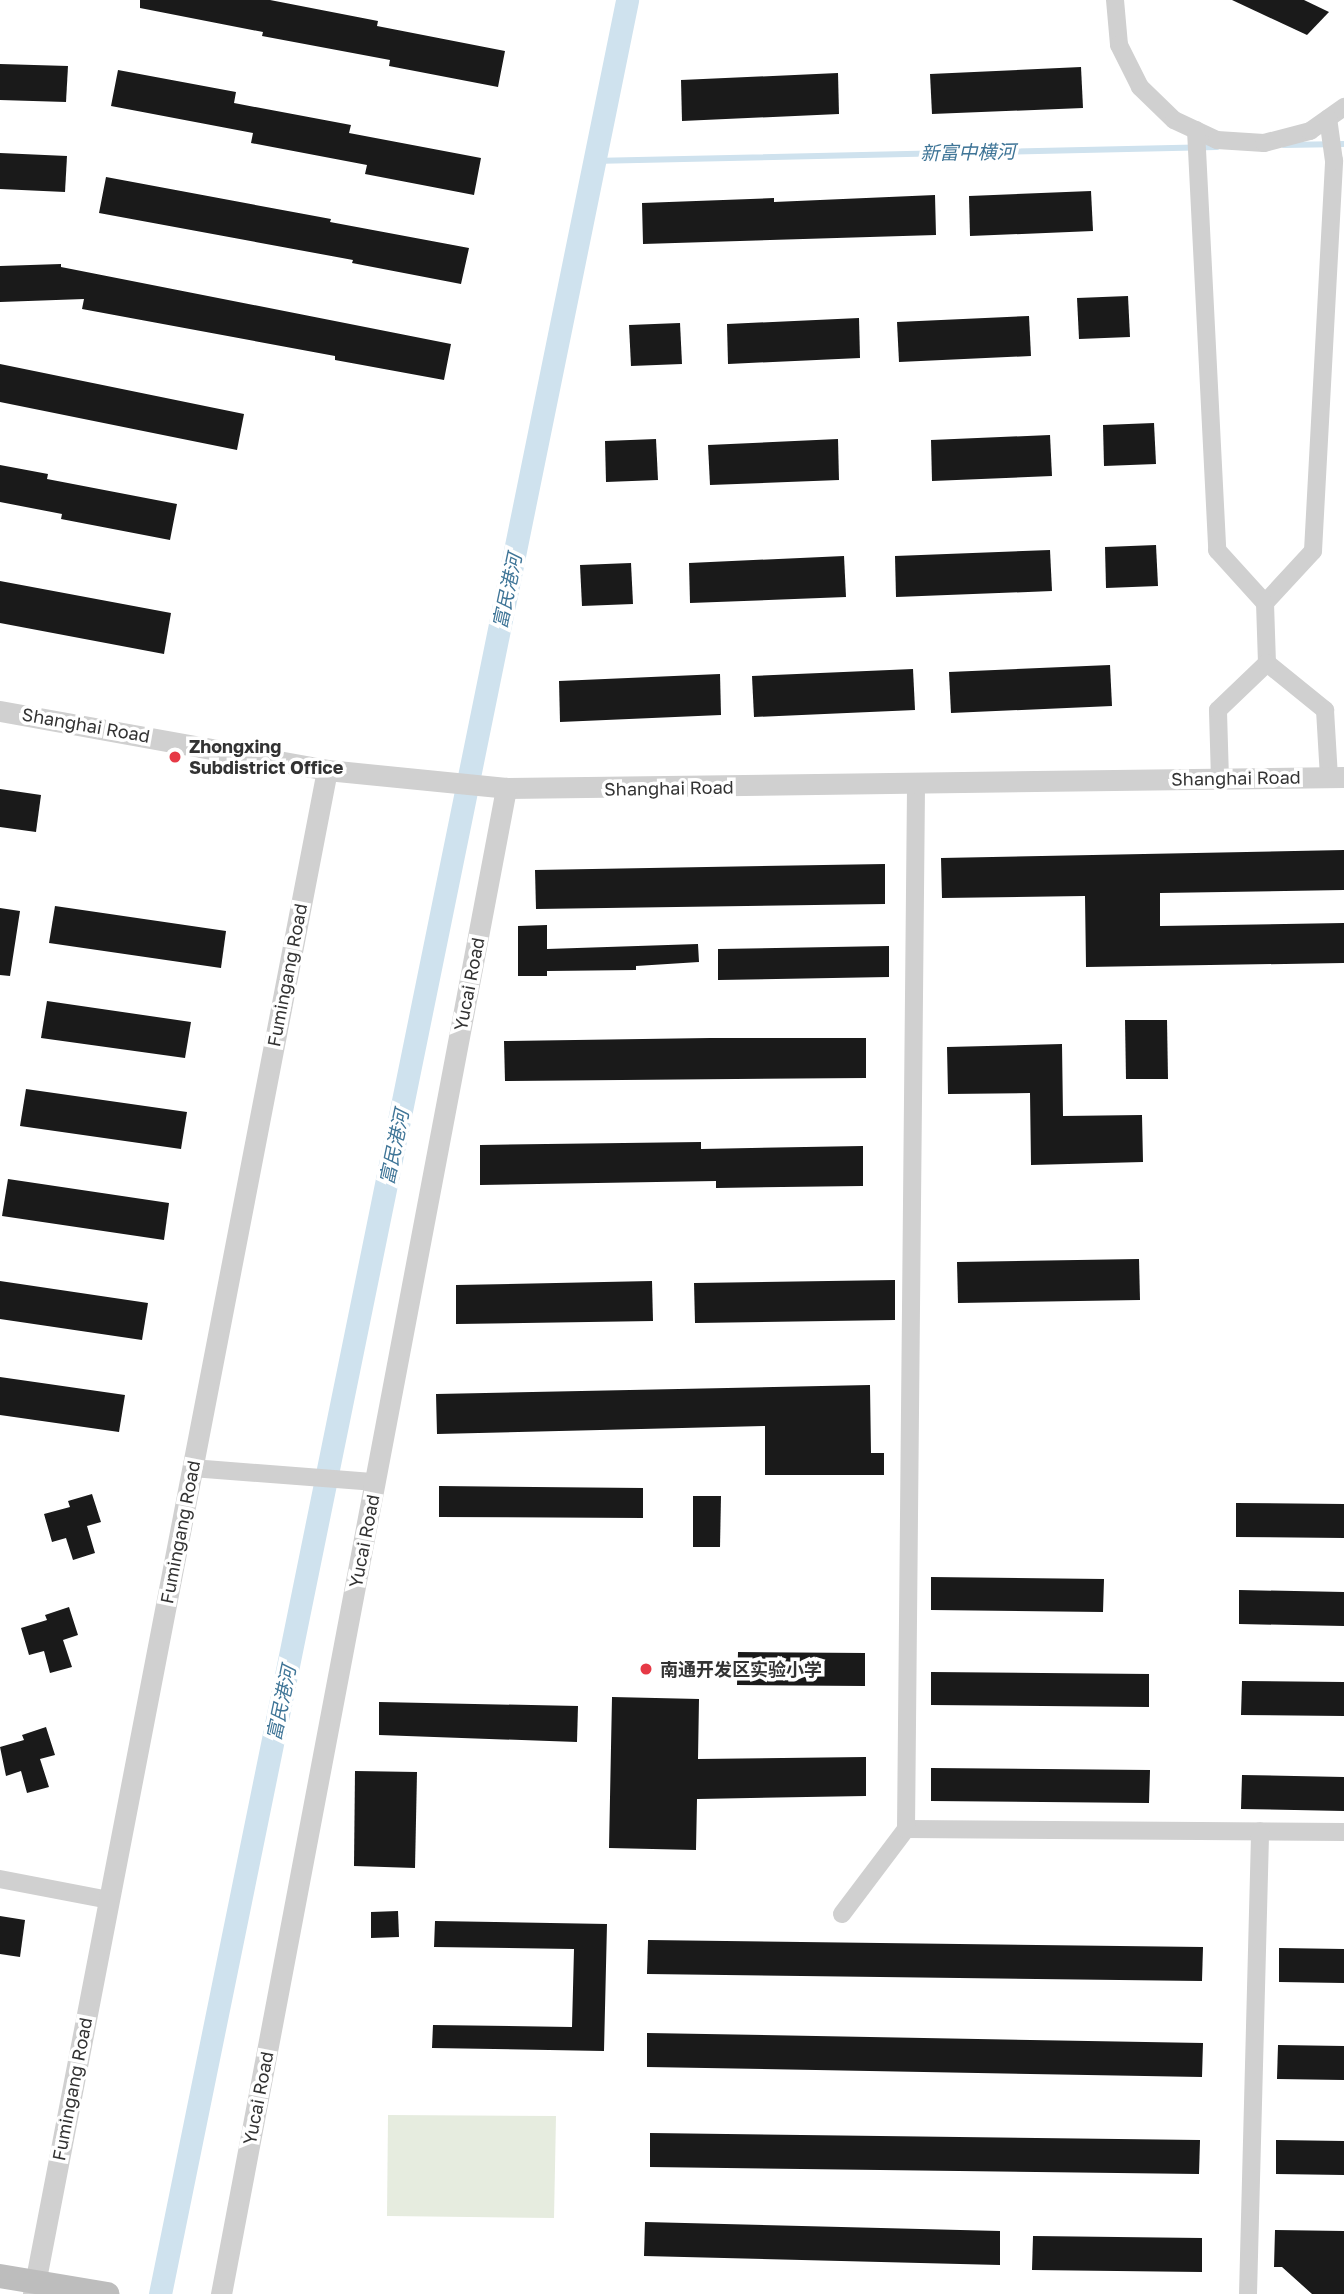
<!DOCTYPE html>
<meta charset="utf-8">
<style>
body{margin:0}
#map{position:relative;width:1344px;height:2294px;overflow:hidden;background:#fff;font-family:"Golos Text","Noto Sans SC",sans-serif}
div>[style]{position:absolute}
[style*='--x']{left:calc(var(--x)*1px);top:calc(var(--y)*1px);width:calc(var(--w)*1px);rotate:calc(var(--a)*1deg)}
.green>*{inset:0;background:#e6ecdf}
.stream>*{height:6px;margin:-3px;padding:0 3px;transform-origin:3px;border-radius:3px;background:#cfe2ee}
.canal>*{height:23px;margin:-11.5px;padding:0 11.5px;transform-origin:11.5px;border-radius:11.5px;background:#cfe2ee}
.building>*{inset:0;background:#1a1a1a}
.minor>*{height:18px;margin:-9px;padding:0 9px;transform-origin:9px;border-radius:9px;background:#d0d0d0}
.tertiary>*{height:21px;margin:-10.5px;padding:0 10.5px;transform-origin:10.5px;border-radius:10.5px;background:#d0d0d0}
.secondary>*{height:24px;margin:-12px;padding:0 12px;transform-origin:12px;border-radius:12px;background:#bdbdbd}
.dots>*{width:19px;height:19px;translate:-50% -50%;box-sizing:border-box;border:4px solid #fff;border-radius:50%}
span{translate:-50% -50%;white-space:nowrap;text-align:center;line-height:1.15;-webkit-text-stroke:7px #fff;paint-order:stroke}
.street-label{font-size:18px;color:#333}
.poi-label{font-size:18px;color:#333;font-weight:700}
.left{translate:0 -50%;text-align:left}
.water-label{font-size:19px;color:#3f7597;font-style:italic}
</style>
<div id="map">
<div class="green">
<div style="clip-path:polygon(388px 2115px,556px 2116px,554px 2218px,387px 2216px)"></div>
</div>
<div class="stream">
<div style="--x:1284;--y:145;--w:60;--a:-1"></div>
<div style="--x:592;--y:161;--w:625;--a:-1.28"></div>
</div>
<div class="canal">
<div style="--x:160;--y:2294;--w:2341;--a:-78.49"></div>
</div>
<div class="building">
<div style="clip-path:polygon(140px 0,270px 0,378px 21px,377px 26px,505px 51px,498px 87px,389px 66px,390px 60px,262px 36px,263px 32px,140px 8px)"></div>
<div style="clip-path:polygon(1232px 0,1304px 0,1329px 12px,1307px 35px)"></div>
<div style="clip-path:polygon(0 64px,68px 66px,66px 102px,0 100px)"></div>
<div style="clip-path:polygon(1081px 67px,1083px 108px,932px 114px,930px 74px)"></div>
<div style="clip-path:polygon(118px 70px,236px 92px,234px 103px,351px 125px,349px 133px,481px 158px,474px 195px,365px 174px,367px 165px,251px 143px,253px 133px,111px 106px)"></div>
<div style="clip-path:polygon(838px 73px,839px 114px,682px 121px,681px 80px)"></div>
<div style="clip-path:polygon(0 153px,67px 156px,65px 192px,0 189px)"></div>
<div style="clip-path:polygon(106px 177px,331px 219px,330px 222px,469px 248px,461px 284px,352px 263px,353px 260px,99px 213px)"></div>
<div style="clip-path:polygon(1091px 191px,1093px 231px,970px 236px,969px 196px)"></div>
<div style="clip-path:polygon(935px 195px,936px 235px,643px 244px,642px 203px,774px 198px,774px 202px)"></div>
<div style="clip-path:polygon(61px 264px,61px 267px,451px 344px,444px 380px,335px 360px,335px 356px,82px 309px,84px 299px,0 302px,0 266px)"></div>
<div style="clip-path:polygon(1128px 296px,1130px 337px,1079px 339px,1077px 298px)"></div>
<div style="clip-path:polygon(1029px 316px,1031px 356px,899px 362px,897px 322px)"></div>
<div style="clip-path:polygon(859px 318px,860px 358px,728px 364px,727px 324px)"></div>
<div style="clip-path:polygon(680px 323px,682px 364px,631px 366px,629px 325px)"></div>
<div style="clip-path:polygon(0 364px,244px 414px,237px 450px,0 402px)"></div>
<div style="clip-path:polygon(1154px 423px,1156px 464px,1104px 466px,1103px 425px)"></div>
<div style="clip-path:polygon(1050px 435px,1052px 476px,932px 481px,931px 440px)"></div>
<div style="clip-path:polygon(656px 439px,658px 480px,606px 482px,605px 441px)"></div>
<div style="clip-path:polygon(838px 439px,839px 480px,710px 485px,708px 445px)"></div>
<div style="clip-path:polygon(0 465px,48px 474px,47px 479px,177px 504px,170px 540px,61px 519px,62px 514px,0 502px)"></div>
<div style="clip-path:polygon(1156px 545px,1158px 586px,1106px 588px,1105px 547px)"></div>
<div style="clip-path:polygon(1050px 550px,1052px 591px,896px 597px,895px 556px)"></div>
<div style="clip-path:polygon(844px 556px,846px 597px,690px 603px,689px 563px)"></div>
<div style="clip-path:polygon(631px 563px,633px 604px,582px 606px,580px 565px)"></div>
<div style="clip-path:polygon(0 581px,171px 613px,164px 654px,0 623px)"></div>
<div style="clip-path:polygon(1110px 665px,1112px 706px,951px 713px,949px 672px)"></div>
<div style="clip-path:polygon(913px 669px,915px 710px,754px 717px,752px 676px)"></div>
<div style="clip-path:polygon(720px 674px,721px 715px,560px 722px,559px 681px)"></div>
<div style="clip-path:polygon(0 789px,41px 795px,36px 832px,0 827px)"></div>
<div style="clip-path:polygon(1344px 850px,1344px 890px,1160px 893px,1160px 926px,1344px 923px,1344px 963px,1086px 967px,1085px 896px,942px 898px,941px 858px)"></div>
<div style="clip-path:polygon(885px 864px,885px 904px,536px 909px,535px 870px)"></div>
<div style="clip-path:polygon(55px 906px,226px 931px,221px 968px,49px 943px)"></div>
<div style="clip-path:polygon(0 908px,20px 911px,10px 976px,0 975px)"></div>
<div style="clip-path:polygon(547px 925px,547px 949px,698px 944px,699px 962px,636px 966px,636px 970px,547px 971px,547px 976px,518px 976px,518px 926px)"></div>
<div style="clip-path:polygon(889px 946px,889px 977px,718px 980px,718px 949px)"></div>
<div style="clip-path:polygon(47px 1001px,191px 1022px,185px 1058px,41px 1038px)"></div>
<div style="clip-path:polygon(1125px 1020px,1167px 1020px,1168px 1079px,1126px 1079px)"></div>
<div style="clip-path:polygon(710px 1038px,866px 1038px,866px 1078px,505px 1081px,504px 1041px)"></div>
<div style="clip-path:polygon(1062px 1044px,1063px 1116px,1142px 1115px,1143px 1162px,1031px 1165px,1030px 1093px,948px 1094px,947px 1047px)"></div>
<div style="clip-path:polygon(26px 1089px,187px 1112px,181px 1149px,20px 1126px)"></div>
<div style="clip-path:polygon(701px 1142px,701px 1149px,863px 1146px,863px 1186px,716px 1188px,716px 1181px,480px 1185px,480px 1145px)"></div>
<div style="clip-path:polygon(8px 1179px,169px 1203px,164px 1240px,2px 1216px)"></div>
<div style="clip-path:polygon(1139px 1259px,1140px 1300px,958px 1303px,957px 1262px)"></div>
<div style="clip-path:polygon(895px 1280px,895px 1320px,695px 1323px,694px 1283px)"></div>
<div style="clip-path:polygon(0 1281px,148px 1303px,142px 1340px,0 1319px)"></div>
<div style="clip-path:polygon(652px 1281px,653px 1321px,456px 1324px,456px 1285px)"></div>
<div style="clip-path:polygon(0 1377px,125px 1395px,119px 1432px,0 1415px)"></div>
<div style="clip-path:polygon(870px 1385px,871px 1453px,884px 1453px,884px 1475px,765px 1475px,765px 1426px,437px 1434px,436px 1394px)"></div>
<div style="clip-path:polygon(439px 1486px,643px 1488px,643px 1518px,439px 1517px)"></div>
<div style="clip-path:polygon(92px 1494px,101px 1522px,87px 1526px,95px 1553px,73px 1560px,66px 1538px,52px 1542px,44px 1514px,70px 1507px,68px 1501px)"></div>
<div style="clip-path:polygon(693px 1496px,721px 1496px,720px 1547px,693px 1547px)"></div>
<div style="clip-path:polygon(1236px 1503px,1344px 1504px,1344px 1538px,1236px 1537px)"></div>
<div style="clip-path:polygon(931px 1577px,1104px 1579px,1103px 1612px,931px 1610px)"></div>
<div style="clip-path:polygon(1239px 1590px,1344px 1592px,1344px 1626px,1239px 1624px)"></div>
<div style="clip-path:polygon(69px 1607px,78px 1635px,63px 1640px,72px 1667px,50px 1673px,44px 1651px,29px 1655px,21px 1628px,47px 1620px,45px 1615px)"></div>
<div style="clip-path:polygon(738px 1652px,865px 1653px,865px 1686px,737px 1685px)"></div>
<div style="clip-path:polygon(931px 1672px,1149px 1674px,1149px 1707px,931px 1705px)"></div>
<div style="clip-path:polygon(1242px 1681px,1344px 1682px,1344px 1716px,1241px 1715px)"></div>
<div style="clip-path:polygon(612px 1697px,699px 1699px,698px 1759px,866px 1757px,866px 1796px,697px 1799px,696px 1850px,609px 1848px)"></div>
<div style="clip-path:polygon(379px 1702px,578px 1706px,577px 1742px,379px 1735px)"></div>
<div style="clip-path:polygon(46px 1727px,55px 1755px,40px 1759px,49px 1787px,27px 1793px,21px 1771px,6px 1776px,0 1747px,24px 1740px,22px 1735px)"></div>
<div style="clip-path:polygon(931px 1768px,1150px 1770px,1149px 1803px,931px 1801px)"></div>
<div style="clip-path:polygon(355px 1771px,417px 1772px,415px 1868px,354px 1866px)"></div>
<div style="clip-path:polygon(1242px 1775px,1344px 1777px,1344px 1811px,1241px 1809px)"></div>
<div style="clip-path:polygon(398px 1911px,399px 1937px,371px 1938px,371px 1912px)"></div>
<div style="clip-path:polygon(0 1916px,25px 1920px,20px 1957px,0 1954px)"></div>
<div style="clip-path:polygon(435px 1921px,607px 1924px,604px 2051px,432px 2048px,433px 2025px,572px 2027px,574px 1949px,434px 1947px)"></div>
<div style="clip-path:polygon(648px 1940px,1203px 1947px,1202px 1981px,647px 1974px)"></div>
<div style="clip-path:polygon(1279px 1948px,1344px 1949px,1344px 1983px,1279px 1982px)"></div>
<div style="clip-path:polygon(647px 2033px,1203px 2043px,1202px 2077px,647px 2067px)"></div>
<div style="clip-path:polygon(1278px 2045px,1344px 2046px,1344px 2080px,1277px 2079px)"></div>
<div style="clip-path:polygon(650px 2133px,1200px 2140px,1199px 2174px,650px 2167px)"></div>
<div style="clip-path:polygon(1276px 2140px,1344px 2141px,1344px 2175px,1276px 2174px)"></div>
<div style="clip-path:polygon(645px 2222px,1000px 2231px,1000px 2265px,644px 2256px)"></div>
<div style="clip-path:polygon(1275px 2230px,1344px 2231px,1344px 2294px,1312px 2294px,1282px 2267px,1274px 2267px)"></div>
<div style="clip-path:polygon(1033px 2236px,1202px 2238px,1202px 2272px,1032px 2270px)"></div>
</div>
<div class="minor">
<div style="--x:1115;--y:0;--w:45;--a:84.9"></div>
<div style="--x:1119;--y:45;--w:47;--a:63.4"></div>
<div style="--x:1140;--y:87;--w:47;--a:44.1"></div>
<div style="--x:1174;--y:120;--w:47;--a:24.9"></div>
<div style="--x:1217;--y:140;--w:47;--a:3.7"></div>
<div style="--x:1264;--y:143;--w:48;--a:-14.6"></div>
<div style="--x:1310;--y:131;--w:42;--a:-35.2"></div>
<div style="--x:1196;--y:130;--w:421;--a:87.1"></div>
<div style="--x:1217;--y:550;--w:72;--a:47.8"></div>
<div style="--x:1265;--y:603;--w:71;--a:-47.3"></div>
<div style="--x:1313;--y:551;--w:391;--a:-86.9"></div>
<div style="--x:1334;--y:161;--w:43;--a:-97.9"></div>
<div style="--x:1265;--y:603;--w:60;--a:88.1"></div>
<div style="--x:1220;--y:779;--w:69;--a:-91.7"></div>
<div style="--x:1218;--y:710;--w:68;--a:-43.8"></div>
<div style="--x:1267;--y:663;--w:75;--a:39"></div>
<div style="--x:1325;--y:710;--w:67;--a:86.6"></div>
<div style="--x:192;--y:1468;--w:184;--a:4.4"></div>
<div style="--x:906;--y:1829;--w:438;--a:0.4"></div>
<div style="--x:0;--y:1879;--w:111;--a:10.9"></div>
<div style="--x:842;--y:1914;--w:106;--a:-53"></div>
<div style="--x:906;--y:1829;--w:1045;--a:-89.45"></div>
<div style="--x:1248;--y:2294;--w:463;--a:-88.5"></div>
</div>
<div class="tertiary">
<div style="--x:0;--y:711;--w:332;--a:10.2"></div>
<div style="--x:327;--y:770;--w:180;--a:5.7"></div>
<div style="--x:506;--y:788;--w:838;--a:-0.75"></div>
<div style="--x:33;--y:2294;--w:1552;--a:-79.08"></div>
<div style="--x:221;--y:2294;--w:1533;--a:-79.28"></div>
</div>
<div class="secondary">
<div style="--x:0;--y:2276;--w:109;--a:9.5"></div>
</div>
<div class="dots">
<div style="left:175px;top:757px;background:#e63946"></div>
<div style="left:646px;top:1669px;background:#e63946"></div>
</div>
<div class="street-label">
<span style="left:86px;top:725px;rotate:10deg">Shanghai Road</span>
<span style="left:1236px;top:778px;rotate:-1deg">Shanghai Road</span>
<span style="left:669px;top:788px;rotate:-1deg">Shanghai Road</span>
<span style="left:287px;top:975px;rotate:-79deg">Fumingang Road</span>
<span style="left:469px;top:984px;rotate:-79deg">Yucai Road</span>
<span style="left:180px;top:1532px;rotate:-79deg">Fumingang Road</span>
<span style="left:364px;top:1541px;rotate:-79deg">Yucai Road</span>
<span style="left:72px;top:2089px;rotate:-79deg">Fumingang Road</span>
<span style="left:258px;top:2098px;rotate:-79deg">Yucai Road</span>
</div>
<div class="poi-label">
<span class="left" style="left:189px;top:757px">Zhongxing<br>Subdistrict Office</span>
<span class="left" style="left:660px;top:1669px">南通开发区实验小学</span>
</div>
<div class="water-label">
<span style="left:968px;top:152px;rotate:-1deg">新富中横河</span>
<span style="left:507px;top:591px;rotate:-78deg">富民港河</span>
<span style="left:394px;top:1147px;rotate:-78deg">富民港河</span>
<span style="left:281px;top:1703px;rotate:-78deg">富民港河</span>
</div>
</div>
